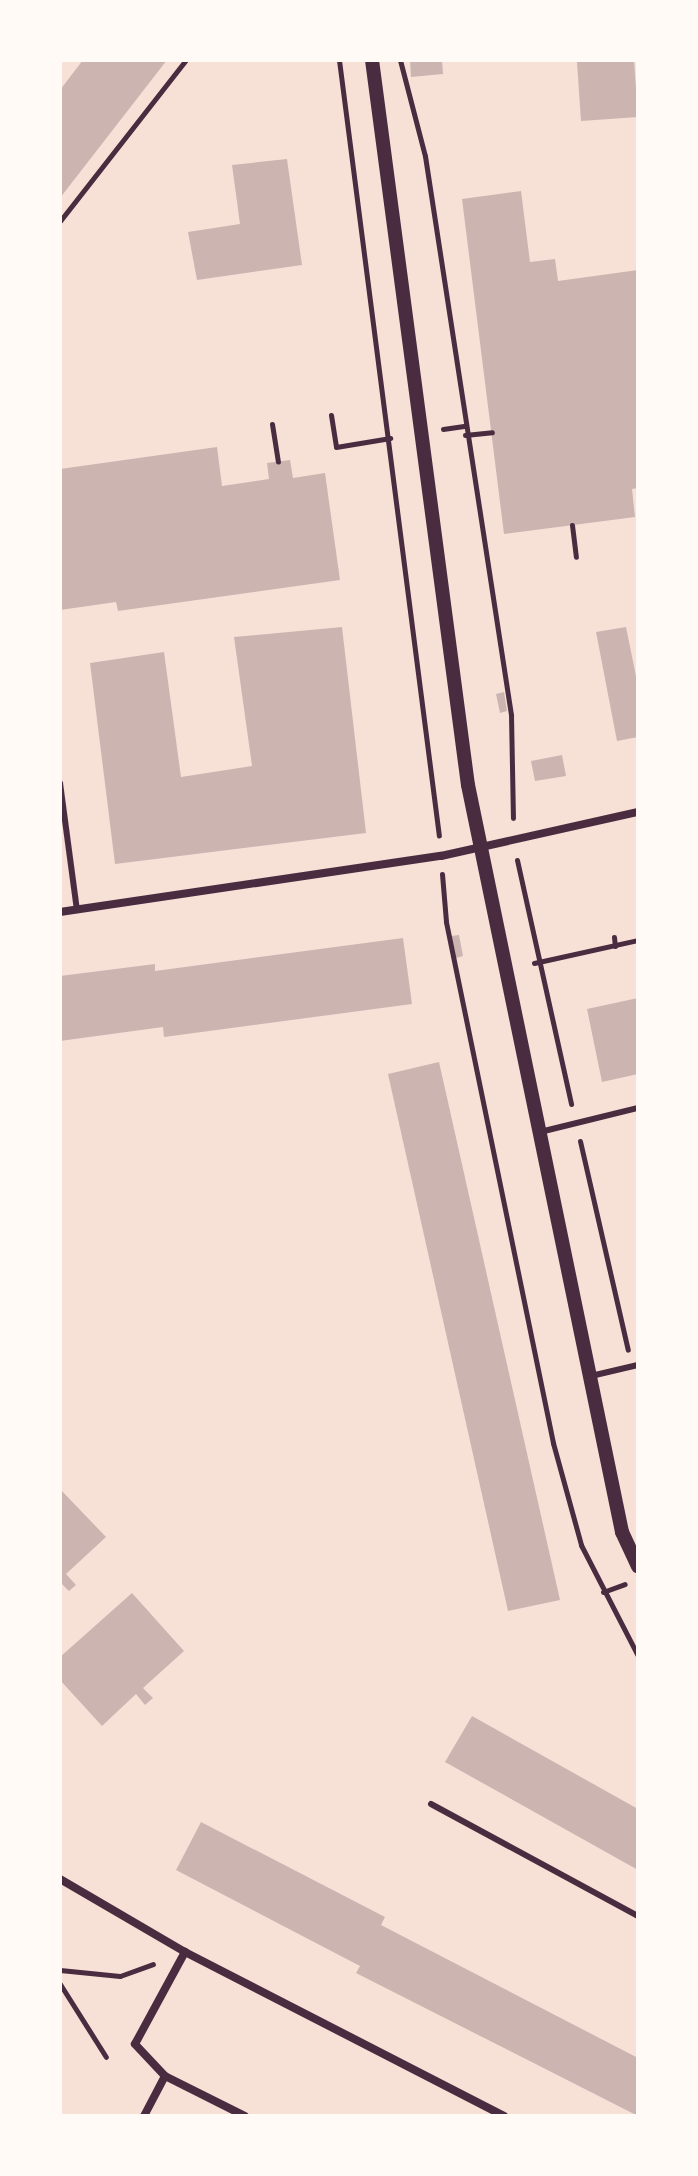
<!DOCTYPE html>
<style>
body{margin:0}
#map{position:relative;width:698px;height:2176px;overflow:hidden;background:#f7e1d7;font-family:"Crimson Pro",serif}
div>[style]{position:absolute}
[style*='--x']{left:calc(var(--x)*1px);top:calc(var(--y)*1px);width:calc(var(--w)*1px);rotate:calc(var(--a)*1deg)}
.building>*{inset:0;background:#ccb4b1}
.path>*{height:5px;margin:-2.5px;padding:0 2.5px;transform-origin:2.5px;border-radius:2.5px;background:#4a2c40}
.service>*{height:6px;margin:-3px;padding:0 3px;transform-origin:3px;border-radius:3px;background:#4a2c40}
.minor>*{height:8px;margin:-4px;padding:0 4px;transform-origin:4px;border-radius:4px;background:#4a2c40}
.tertiary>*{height:14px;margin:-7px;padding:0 7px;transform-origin:7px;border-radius:7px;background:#4a2c40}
span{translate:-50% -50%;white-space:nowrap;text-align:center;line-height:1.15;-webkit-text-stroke:7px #fffaf5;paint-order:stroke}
.frame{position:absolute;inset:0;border:62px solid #fffaf5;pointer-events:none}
</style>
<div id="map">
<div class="building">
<div style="clip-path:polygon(83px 60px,167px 60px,60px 198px,60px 90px)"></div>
<div style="clip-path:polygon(410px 60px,442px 60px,443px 74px,411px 77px)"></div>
<div style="clip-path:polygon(634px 60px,638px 117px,581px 121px,577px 62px)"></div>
<div style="clip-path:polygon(287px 159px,302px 265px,197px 280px,188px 232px,240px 224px,232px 165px)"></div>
<div style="clip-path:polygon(521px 191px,530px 262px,555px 259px,558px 281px,638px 270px,638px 488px,632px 489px,635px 517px,504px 534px,462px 199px)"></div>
<div style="clip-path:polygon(217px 447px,222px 486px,269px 479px,267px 463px,290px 460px,293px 478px,325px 473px,340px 580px,118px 611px,116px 602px,60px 610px,60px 469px)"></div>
<div style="clip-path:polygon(342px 627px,366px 833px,115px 864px,90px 663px,164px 652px,181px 777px,252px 766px,234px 637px)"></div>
<div style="clip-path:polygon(626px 627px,638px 686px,638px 737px,617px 741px,596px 632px)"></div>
<div style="clip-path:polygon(504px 692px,507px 711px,500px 713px,496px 694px)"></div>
<div style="clip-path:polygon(562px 755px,566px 776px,535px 781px,531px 761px)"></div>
<div style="clip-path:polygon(459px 935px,463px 956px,456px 958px,451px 936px)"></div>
<div style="clip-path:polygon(403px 938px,412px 1004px,164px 1037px,163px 1027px,60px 1041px,60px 976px,155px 964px,155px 971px)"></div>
<div style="clip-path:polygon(638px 998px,638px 1074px,602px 1082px,587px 1009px)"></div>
<div style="clip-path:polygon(439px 1062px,560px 1600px,508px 1611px,388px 1074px)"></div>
<div style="clip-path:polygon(60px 1489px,106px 1537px,66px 1574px,76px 1585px,69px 1591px,60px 1582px)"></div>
<div style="clip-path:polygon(132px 1593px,184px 1651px,143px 1688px,153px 1698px,145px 1705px,136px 1694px,102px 1726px,60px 1680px,60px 1657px)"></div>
<div style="clip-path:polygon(472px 1716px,638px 1809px,638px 1870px,445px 1762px)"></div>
<div style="clip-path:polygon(201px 1822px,385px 1917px,381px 1925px,638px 2058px,638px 2116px,356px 1973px,360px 1966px,176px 1870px)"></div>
</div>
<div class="path">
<div style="--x:339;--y:60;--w:782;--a:82.66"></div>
<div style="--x:400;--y:60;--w:99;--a:75.4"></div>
<div style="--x:425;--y:156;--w:566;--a:81.25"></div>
<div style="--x:511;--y:715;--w:103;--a:88.9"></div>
<div style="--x:60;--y:221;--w:204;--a:-52"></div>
<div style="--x:331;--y:415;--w:32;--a:81"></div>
<div style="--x:336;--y:447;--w:55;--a:-9.5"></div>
<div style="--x:272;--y:424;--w:38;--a:81"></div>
<div style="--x:443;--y:429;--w:21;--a:-8"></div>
<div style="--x:465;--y:435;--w:27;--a:-6"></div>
<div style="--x:572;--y:525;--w:32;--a:83"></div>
<div style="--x:517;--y:860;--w:250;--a:77.5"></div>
<div style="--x:442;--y:874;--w:48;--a:85.2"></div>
<div style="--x:446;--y:922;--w:532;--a:78.39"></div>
<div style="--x:553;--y:1443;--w:106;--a:74.6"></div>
<div style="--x:581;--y:1545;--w:125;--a:62.8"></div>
<div style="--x:614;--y:937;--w:9;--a:84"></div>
<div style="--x:534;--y:963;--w:107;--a:-12.5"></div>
<div style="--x:580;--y:1141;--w:214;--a:77.1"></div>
<div style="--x:603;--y:1592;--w:23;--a:-20"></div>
<div style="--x:60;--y:1970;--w:60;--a:5.7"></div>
<div style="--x:120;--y:1976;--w:35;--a:-20"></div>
<div style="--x:60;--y:1984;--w:86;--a:57.8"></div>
</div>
<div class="service">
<div style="--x:60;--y:783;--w:128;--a:82.4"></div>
<div style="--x:540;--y:1132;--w:101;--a:-13.8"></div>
<div style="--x:591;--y:1376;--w:48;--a:-13.2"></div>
<div style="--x:431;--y:1804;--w:235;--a:28.4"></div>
</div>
<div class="minor">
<div style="--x:60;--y:912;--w:385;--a:-8.4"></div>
<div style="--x:441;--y:856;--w:202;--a:-12.6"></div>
<div style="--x:60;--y:1879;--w:145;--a:30.3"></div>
<div style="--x:185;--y:1952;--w:359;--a:27.2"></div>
<div style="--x:165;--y:2076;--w:89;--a:26.6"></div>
<div style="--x:144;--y:2116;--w:45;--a:-62.3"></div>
<div style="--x:165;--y:2076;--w:44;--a:-133.2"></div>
<div style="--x:135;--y:2044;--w:105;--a:-61.5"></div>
</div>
<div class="tertiary">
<div style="--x:372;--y:60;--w:731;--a:82.46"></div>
<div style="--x:468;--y:785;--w:763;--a:78.35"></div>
<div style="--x:622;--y:1532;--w:38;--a:65"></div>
</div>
<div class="frame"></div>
</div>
